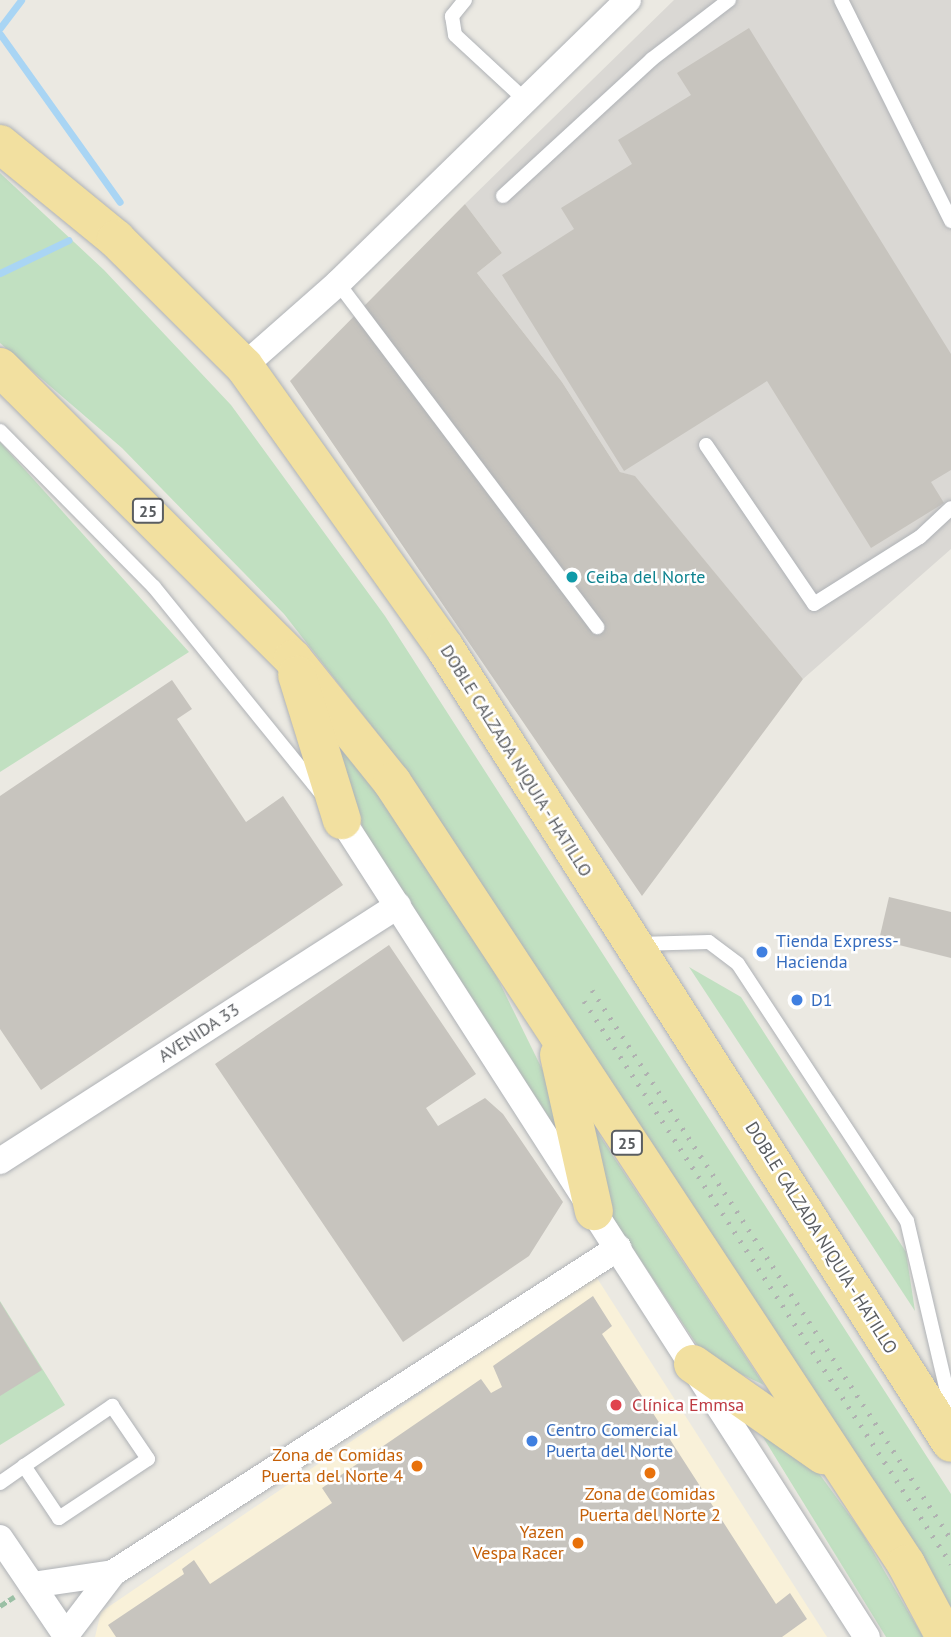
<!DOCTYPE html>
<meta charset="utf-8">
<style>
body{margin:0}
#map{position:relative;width:951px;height:1637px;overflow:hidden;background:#ebe9e2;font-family:"PT Sans",sans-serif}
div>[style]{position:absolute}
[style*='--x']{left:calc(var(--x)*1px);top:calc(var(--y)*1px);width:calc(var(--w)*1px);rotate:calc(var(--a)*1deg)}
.commercial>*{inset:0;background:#f9f1d9}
.industrial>*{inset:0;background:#dad8d4}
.green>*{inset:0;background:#c1e0c1}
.stream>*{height:7px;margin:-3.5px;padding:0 3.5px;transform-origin:3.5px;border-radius:3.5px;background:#a9d5f4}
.building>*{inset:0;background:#c7c4be}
.path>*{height:4.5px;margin-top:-2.25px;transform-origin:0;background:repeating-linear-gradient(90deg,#9bc0a5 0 7px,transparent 0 10.5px)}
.roads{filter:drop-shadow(0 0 2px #afb2b6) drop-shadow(0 0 2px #afb2b6)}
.service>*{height:14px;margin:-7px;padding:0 7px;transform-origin:7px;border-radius:7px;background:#fff}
.minor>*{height:26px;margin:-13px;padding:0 13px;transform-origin:13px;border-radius:13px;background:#fff}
.trunk>*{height:38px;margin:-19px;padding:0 19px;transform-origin:19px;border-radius:19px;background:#f2e0a0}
.rail>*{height:5px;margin-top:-2.5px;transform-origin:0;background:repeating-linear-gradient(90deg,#b0b1b1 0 2px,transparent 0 11px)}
.dots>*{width:19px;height:19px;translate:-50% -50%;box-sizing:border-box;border:4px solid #fff;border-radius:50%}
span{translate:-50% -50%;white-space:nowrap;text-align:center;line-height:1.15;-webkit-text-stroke:5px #fff;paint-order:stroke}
.shield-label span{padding:2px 5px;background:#fff;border:2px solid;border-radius:5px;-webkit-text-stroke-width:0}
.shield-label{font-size:16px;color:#5a5d61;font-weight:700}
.culture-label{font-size:18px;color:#0d838f}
.left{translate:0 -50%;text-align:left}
.street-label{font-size:18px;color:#5a5d61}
.shop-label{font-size:18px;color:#366cbe}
.health-label{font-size:18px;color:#be3a42}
.food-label{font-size:18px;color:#c56008}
.right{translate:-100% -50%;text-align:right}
</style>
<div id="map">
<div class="commercial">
<div style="clip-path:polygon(595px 1275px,827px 1637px,95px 1637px,101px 1612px)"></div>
</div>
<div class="industrial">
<div style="clip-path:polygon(674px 0,951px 0,951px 549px,803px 679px,635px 477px,620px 472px,562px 382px,477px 273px,502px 253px,465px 204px)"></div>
</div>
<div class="green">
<div style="clip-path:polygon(0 173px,104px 270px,231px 405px,385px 616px,951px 1494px,951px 1616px,410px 775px,284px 614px,122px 448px,0 343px)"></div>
<div style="clip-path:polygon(0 442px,189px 652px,0 772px)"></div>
<div style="clip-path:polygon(321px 718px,371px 779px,490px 963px,546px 1077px,561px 1136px,364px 830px)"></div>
<div style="clip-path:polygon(689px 967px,741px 997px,906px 1252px,915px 1311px)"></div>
<div style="clip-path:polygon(586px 1115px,764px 1385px,705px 1357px,601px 1200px)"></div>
<div style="clip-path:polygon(0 1301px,65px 1405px,0 1445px)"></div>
<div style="clip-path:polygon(747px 1411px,799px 1446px,861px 1531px,923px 1637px,886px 1637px)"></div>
</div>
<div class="stream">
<div style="--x:0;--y:28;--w:35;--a:-53"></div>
<div style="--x:0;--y:34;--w:206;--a:54.5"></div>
<div style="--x:0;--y:273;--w:76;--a:-25.6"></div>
</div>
<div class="building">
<div style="clip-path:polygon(749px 28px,951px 354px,951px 470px,931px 482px,944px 503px,871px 548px,767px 381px,624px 471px,502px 275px,574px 229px,561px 208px,632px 164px,618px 140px,691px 95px,677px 73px)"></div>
<div style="clip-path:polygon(465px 204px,502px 253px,477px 273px,562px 382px,620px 472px,635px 476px,803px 679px,642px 896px,290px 381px)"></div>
<div style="clip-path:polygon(172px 680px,192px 709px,177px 719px,246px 822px,283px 796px,343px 885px,41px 1090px,0 1029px,0 796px)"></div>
<div style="clip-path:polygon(889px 897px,951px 912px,951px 958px,879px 940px)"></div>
<div style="clip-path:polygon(389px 945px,476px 1074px,426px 1108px,438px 1126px,485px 1098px,503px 1114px,563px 1202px,529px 1256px,403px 1342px,215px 1064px)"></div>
<div style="clip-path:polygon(593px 1296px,612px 1326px,602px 1334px,776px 1604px,790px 1593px,807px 1619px,782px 1637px,116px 1637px,108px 1625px,184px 1574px,182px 1569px,194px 1560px,210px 1584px,332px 1503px,322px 1488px,481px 1379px,491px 1393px,502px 1387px,493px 1366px)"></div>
<div style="clip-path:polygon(0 1302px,42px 1370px,0 1396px)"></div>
</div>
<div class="path">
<div style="--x:0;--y:1606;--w:17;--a:-33"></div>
</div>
<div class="roads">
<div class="service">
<div style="--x:465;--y:0;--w:21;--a:129"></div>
<div style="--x:452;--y:16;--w:19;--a:81"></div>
<div style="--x:455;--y:35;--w:94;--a:42.8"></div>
<div style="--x:841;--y:0;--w:247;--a:63.5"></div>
<div style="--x:503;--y:196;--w:202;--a:-42.6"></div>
<div style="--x:652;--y:59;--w:97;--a:-37.5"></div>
<div style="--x:338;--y:283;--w:431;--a:53"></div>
<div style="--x:0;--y:431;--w:219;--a:45.4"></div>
<div style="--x:154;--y:587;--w:262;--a:51"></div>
<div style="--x:706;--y:445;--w:192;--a:55.8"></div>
<div style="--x:814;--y:604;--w:125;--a:-32.3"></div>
<div style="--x:920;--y:537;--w:42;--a:-43.1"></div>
<div style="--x:638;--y:944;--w:71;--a:-1.6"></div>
<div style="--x:709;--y:942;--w:36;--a:37"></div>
<div style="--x:738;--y:964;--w:308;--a:56.7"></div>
<div style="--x:907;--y:1221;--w:192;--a:76.8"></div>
<div style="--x:0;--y:1483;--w:29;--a:-35"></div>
<div style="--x:24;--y:1466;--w:107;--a:-34.3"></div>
<div style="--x:112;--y:1406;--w:64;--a:55.8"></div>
<div style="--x:148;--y:1459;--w:107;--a:146.5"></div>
<div style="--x:59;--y:1518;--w:63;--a:-123.9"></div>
</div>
<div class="minor">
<div style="--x:244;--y:366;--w:125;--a:-41.4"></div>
<div style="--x:338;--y:283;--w:405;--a:-44.3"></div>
<div style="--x:342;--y:820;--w:971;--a:57.28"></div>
<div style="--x:0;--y:1161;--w:473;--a:-32.7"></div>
<div style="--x:0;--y:1538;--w:120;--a:55.9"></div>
<div style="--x:32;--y:1585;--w:82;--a:-8.4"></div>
<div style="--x:66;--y:1635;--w:78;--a:-52.8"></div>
<div style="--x:113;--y:1573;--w:601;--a:-32.76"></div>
</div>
<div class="trunk">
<div style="--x:0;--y:144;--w:150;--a:39.3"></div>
<div style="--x:116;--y:239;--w:180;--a:44.8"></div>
<div style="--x:244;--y:366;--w:346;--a:54.5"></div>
<div style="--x:445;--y:648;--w:942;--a:57.52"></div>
<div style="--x:0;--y:367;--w:414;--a:44.9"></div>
<div style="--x:293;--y:659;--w:158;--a:51.2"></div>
<div style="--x:392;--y:782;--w:936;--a:56.68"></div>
<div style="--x:906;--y:1564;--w:83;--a:61.9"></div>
<div style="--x:297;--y:675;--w:152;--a:72.8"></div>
<div style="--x:559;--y:1055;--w:160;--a:77.4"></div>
<div style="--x:693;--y:1364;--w:159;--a:35"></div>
</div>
</div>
<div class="rail">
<div style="--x:592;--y:990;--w:656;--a:56.82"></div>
<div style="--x:584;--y:1001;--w:672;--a:56.9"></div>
</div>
<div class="dots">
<div style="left:572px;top:577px;background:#0f9aa8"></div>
<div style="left:762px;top:952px;background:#3f7fe0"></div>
<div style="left:797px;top:1000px;background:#3f7fe0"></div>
<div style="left:616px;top:1405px;background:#e0444e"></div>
<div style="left:532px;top:1441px;background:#3f7fe0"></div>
<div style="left:417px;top:1466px;background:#e8710a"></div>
<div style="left:650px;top:1473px;background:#e8710a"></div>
<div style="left:578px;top:1543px;background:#e8710a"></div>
</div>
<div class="shield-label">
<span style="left:148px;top:511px">25</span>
<span style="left:627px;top:1143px">25</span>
</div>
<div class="culture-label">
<span class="left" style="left:586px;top:577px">Ceiba del Norte</span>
</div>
<div class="street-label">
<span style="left:516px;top:761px;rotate:58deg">DOBLE CALZADA NIQUIA - HATILLO</span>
<span style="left:199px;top:1033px;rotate:-33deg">AVENIDA 33</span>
<span style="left:821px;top:1238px;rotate:58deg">DOBLE CALZADA NIQUIA - HATILLO</span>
</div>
<div class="shop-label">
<span class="left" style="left:776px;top:952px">Tienda Express-<br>Hacienda</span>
<span class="left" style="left:811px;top:1000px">D1</span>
<span class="left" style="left:546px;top:1441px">Centro Comercial<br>Puerta del Norte</span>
</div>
<div class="health-label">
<span class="left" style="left:632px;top:1405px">Clínica Emmsa</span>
</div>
<div class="food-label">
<span class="right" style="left:403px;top:1466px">Zona de Comidas<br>Puerta del Norte 4</span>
<span style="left:650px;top:1505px">Zona de Comidas<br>Puerta del Norte 2</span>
<span class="right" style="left:564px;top:1543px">Yazen<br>Vespa Racer</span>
</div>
</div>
